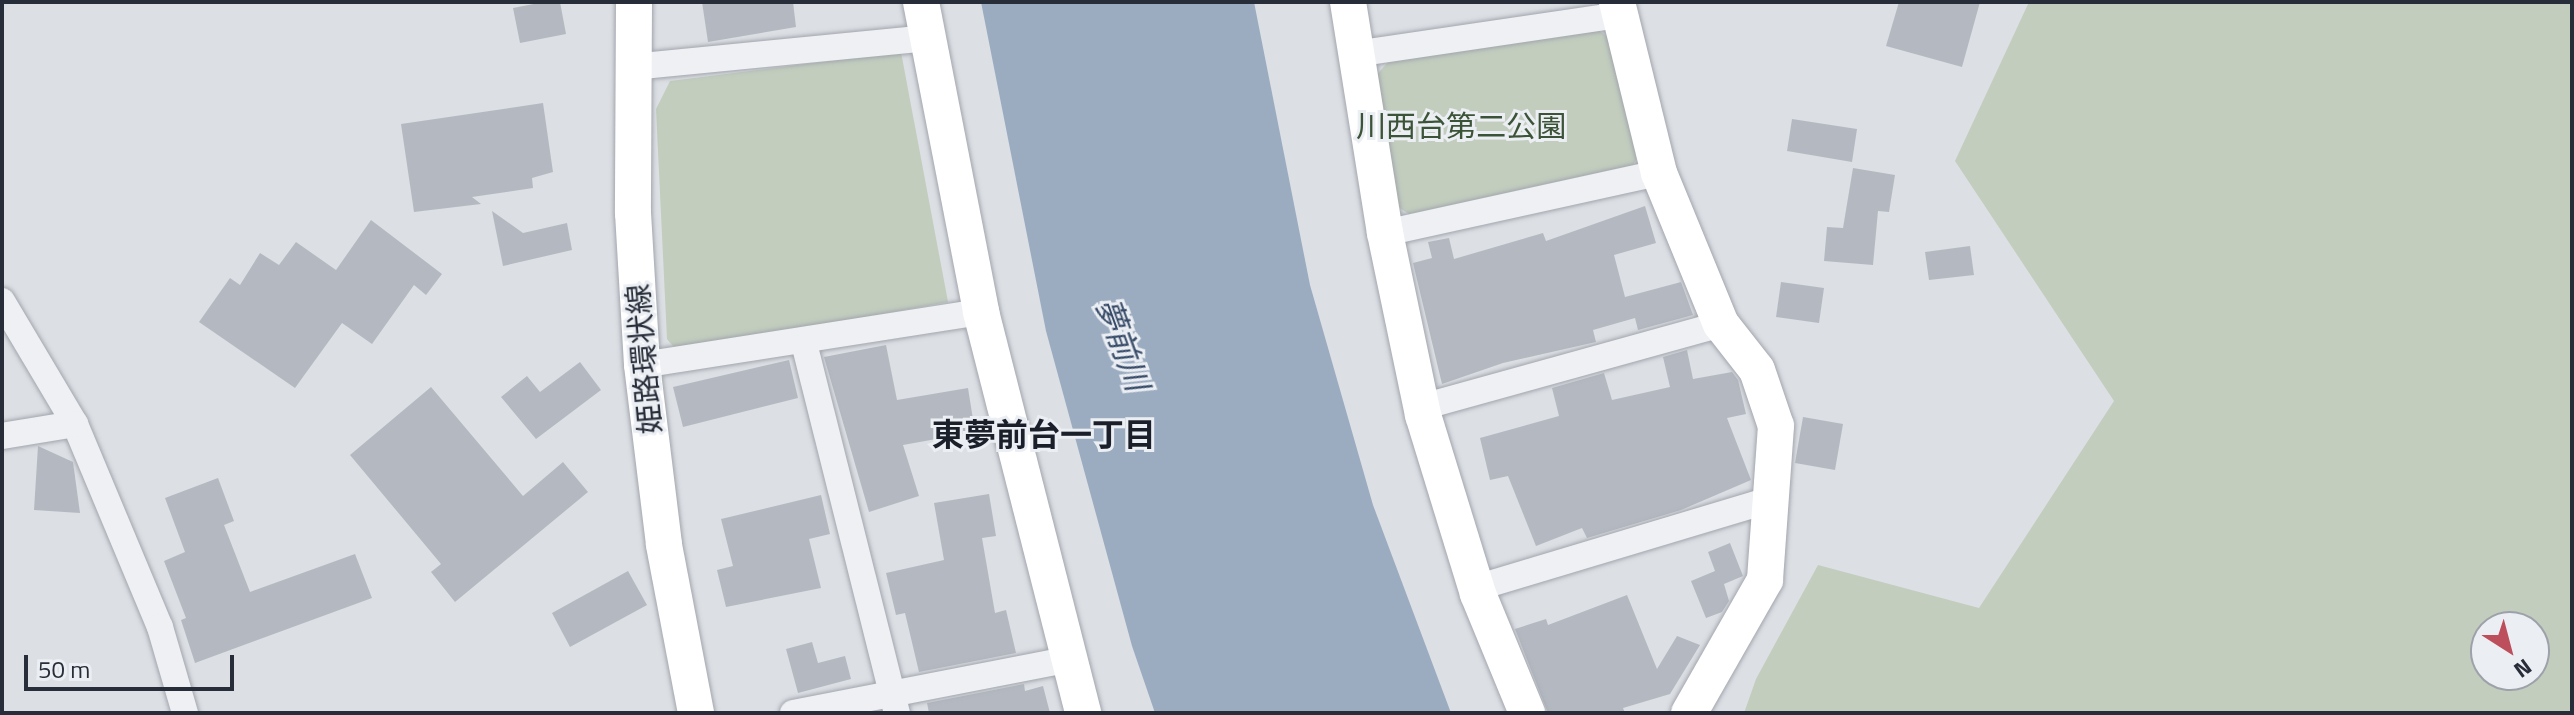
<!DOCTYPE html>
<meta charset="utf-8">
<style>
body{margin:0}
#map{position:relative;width:2574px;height:715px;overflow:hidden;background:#dcdfe4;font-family:"Titillium Web","Noto Sans JP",sans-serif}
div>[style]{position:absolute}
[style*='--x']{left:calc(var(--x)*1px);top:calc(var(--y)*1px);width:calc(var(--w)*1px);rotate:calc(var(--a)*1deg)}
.green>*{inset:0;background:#c2cdbe}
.water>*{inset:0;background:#9bacc1}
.building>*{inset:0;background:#b4b9c1}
.roads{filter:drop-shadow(0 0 2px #a2a6ad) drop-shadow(0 0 2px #a2a6ad)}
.street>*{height:26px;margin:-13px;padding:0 13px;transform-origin:13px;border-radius:13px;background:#eef0f3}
.secondary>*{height:36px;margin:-18px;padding:0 18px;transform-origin:18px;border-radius:18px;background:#fff}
span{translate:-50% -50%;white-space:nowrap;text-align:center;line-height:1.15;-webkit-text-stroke:6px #ebeef3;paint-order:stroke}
.park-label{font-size:30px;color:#3b5337}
.street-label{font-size:30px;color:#282e39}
.water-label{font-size:32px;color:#374b68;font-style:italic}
.neighbourhood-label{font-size:32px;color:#1a1f2a;font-weight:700}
.frame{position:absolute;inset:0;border:4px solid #282e39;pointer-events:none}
.north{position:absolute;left:2470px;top:611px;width:80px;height:80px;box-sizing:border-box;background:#ebeef3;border:2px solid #9da1a9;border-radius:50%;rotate:144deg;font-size:22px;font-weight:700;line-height:32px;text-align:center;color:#282e39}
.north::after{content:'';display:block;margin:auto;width:28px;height:36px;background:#bd4e5b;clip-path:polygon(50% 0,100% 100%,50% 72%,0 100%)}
.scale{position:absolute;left:24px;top:655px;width:210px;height:36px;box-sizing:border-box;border:4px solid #282e39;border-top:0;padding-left:10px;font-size:24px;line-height:28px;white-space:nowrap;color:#282e39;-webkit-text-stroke:6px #ebeef3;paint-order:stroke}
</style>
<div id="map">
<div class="green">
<div style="clip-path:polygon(evenodd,2029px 2px,2572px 2px,2572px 713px,1744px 713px,1756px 679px,1818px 565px,1979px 608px,2114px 401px,1955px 161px,2029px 2px,2486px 627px,2534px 627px,2534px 675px,2486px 675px,2486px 627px)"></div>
<div style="clip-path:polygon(1596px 29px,1612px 39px,1641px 151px,1633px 165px,1409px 214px,1395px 205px,1373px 79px,1388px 62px)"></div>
<div style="clip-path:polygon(901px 52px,948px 302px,677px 351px,667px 339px,656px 109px,670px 81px)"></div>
</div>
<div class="water">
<div style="clip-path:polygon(981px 2px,1254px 2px,1310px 285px,1373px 505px,1451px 713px,1155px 713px,1132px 646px,1046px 331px)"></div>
</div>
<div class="building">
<div style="clip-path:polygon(544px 2px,560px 2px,566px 34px,520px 43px,513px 8px)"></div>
<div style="clip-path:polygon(702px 2px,793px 2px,796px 27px,708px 42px)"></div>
<div style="clip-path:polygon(1899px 2px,1980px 2px,1962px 67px,1886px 46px)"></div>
<div style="clip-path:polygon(543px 103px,553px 172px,532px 178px,533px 188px,472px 197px,481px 204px,414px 212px,401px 124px)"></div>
<div style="clip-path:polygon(1792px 119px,1857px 129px,1852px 162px,1787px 151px)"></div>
<div style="clip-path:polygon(1853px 168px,1895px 175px,1889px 212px,1878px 211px,1873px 265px,1824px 261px,1827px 227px,1843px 228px)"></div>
<div style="clip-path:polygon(1645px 206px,1656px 243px,1614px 255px,1625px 297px,1681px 282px,1693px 315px,1638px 330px,1635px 318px,1593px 330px,1596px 342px,1503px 363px,1442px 384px,1413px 263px,1432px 258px,1428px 242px,1449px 238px,1454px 259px,1543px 233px,1546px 241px)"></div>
<div style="clip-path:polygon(492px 211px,523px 233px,567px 223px,572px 250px,503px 266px)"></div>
<div style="clip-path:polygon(371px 220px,442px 274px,426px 295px,414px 285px,372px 344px,342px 323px,295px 388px,199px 322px,230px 278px,240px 285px,260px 253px,279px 265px,296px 242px,336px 270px)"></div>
<div style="clip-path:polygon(1970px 246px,1974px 275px,1929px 280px,1925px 252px)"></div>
<div style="clip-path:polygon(1781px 282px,1824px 288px,1819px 323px,1776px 317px)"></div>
<div style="clip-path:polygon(886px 345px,897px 400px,968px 388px,975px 432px,903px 445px,919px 496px,869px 512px,824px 357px)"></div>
<div style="clip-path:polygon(1687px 350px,1693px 379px,1732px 372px,1738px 380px,1746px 414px,1727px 418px,1751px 480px,1681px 510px,1587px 538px,1582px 528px,1536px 546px,1508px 476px,1490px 480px,1480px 438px,1559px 416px,1552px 388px,1604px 373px,1612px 400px,1670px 387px,1663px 357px)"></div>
<div style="clip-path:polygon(789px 360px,798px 398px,683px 427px,673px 387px)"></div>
<div style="clip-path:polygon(580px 362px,601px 390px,536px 439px,501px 397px,527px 376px,540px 392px)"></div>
<div style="clip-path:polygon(431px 387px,523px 496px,563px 462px,588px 492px,455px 602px,431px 572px,441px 564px,350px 455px)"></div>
<div style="clip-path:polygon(1803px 417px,1843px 424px,1835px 470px,1795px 463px)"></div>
<div style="clip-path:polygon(38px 446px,73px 462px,80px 513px,34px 510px)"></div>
<div style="clip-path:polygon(218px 478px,234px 521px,224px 525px,250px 592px,355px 554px,372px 598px,195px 663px,181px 620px,186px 618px,164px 561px,185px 552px,165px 498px)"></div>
<div style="clip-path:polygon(989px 494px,996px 536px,982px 538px,995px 613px,1006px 610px,1016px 653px,919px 672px,905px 613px,896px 615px,886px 573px,944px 560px,934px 503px)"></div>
<div style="clip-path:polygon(821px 495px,830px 534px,809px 539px,821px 588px,726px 607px,717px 570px,733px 566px,721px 519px)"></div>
<div style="clip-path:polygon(1730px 543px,1743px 576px,1724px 584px,1729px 601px,1722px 612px,1706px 618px,1691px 581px,1715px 571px,1708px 552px)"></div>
<div style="clip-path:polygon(628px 571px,647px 605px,570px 647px,552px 613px)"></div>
<div style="clip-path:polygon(1627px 595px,1657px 669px,1677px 636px,1700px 645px,1670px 694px,1623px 708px,1625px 713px,1548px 713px,1515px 629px,1546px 619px,1548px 625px)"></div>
<div style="clip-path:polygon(812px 642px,818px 663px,845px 656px,851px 679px,798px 693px,786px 649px)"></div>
<div style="clip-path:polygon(1024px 684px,1025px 691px,1043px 686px,1050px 713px,929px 713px,927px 703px)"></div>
</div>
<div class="roads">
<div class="street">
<div style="--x:1355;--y:54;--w:266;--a:-8.4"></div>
<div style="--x:632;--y:67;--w:295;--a:-5.6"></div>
<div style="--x:1385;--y:233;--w:280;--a:-12.4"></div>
<div style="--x:2;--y:301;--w:143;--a:59.3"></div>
<div style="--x:75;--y:424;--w:220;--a:67.3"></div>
<div style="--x:160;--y:627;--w:90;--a:73.8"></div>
<div style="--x:804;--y:343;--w:382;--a:75.9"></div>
<div style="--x:642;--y:365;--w:343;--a:-8.9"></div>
<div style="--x:1422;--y:407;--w:310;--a:-15.5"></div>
<div style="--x:2;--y:436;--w:74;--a:-9.3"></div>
<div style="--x:1476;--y:588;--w:307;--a:-16.7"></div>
<div style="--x:793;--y:713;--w:278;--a:-11"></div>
</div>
<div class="secondary">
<div style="--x:634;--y:2;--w:211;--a:90.3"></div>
<div style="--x:633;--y:213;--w:152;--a:86.6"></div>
<div style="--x:642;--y:365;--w:181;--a:83"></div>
<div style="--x:664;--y:545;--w:171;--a:79.2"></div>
<div style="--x:921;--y:2;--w:316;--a:79"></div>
<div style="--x:981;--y:312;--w:414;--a:75.7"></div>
<div style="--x:1348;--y:2;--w:234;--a:80.9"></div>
<div style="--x:1385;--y:233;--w:186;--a:78.2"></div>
<div style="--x:1423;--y:415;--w:187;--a:72.9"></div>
<div style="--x:1478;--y:594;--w:129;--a:67.6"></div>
<div style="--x:1617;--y:2;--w:176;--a:76.2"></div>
<div style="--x:1659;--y:173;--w:163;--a:67.7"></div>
<div style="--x:1721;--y:324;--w:58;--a:52"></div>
<div style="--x:1757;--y:370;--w:59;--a:71.3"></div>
<div style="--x:1776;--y:426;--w:154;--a:94.1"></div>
<div style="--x:1765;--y:580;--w:153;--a:119.7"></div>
</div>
</div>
<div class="park-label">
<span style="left:1461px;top:126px">川西台第二公園</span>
</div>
<div class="street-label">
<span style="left:644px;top:359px;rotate:-95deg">姫路環状線</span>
</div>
<div class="water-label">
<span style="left:1123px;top:344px;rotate:70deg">夢前川</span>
</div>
<div class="neighbourhood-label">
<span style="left:1044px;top:434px">東夢前台一丁目</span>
</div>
<div class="frame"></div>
<div class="north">N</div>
<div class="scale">50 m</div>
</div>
